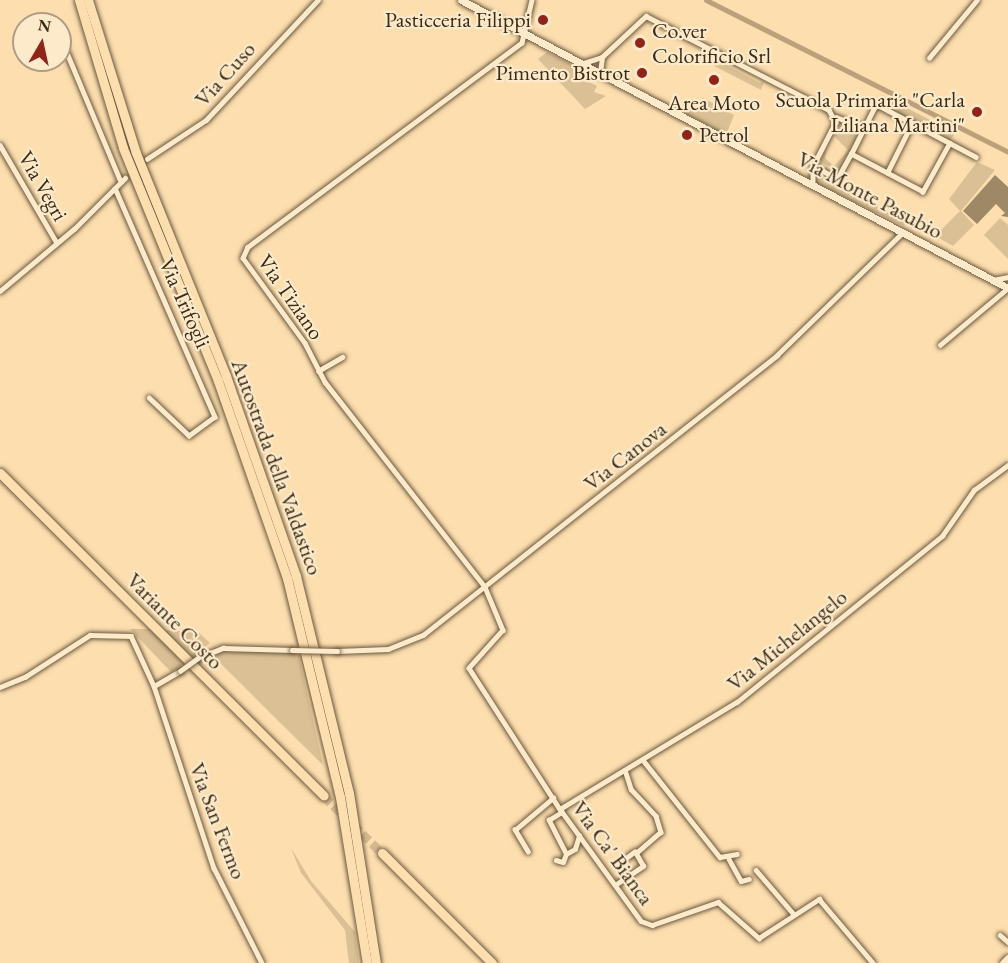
<!DOCTYPE html>
<style>
body{margin:0}
#map{position:relative;width:1008px;height:963px;overflow:hidden;background:#fcdeaf;font-family:"EB Garamond",serif}
div>[style]{position:absolute}
[style*='--x']{left:calc(var(--x)*1px);top:calc(var(--y)*1px);width:calc(var(--w)*1px);rotate:calc(var(--a)*1deg)}
.green>*{inset:0;background:#dbc095}
.canal>*{height:5px;margin:-2.5px;padding:0 2.5px;transform-origin:2.5px;border-radius:2.5px;background:#baa17b}
.building>*{inset:0;background:#9f8866}
.highway-tunnel>*{height:9px;margin-top:-4.5px;transform-origin:0;background:repeating-linear-gradient(90deg,#d5ba91 0 9px,transparent 0 13.5px)}
.roads{filter:drop-shadow(0 0 2px #6b583d) drop-shadow(0 0 2px #6b583d)}
.street>*{height:4.5px;margin:-2.25px;padding:0 2.25px;transform-origin:2.25px;border-radius:2.25px;background:#fdeacb}
.secondary>*{height:7px;margin:-3.5px;padding:0 3.5px;transform-origin:3.5px;border-radius:3.5px;background:#fdeacb}
.highway>*{height:9px;margin:-4.5px;padding:0 4.5px;transform-origin:4.5px;border-radius:4.5px;background:#fcdeaf}
.bridges{filter:drop-shadow(0 0 2px #6b583d) drop-shadow(0 0 2px #6b583d)}
.street-bridge>*{height:4.5px;margin:-2.25px;padding:0 2.25px;transform-origin:2.25px;border-radius:2.25px;background:#fdeacb}
.dots>*{width:16px;height:16px;translate:-50% -50%;box-sizing:border-box;border:3px solid #fdeacb;border-radius:50%}
span{translate:-50% -50%;white-space:nowrap;text-align:center;line-height:1.15;-webkit-text-stroke:4.5px #fdeacb;paint-order:stroke}
.poi-label{font-size:22px;color:#3b2b17}
.right{translate:-100% -50%;text-align:right}
.left{translate:0 -50%;text-align:left}
.street-label{font-size:22px;color:#3b2b17}
.north{position:absolute;left:12px;top:12px;width:60px;height:60px;box-sizing:border-box;background:#fdeacb;border:2px solid #af9e83;border-radius:50%;rotate:9deg;font-size:16px;font-weight:700;line-height:24px;text-align:center;color:#3b2b17}
.north::after{content:'';display:block;margin:auto;width:21px;height:27px;background:#8f2418;clip-path:polygon(50% 0,100% 100%,50% 72%,0 100%)}
</style>
<div id="map">
<div class="green">
<div style="clip-path:polygon(547px 52px,588px 73px,587px 81px,597px 86px,594px 92px,606px 96px,585px 109px,538px 59px)"></div>
<div style="clip-path:polygon(720px 57px,726px 65px,760px 83px,764px 81px,761px 90px,714px 66px)"></div>
<div style="clip-path:polygon(882px 95px,955px 133px,950px 141px,878px 103px)"></div>
<div style="clip-path:polygon(703px 98px,734px 115px,726px 135px,681px 111px,692px 99px,700px 104px)"></div>
<div style="clip-path:polygon(841px 121px,860px 131px,839px 171px,822px 163px,816px 174px,907px 222px,904px 226px,816px 183px,814px 173px,827px 148px,825px 158px,834px 166px,848px 150px,834px 136px)"></div>
<div style="clip-path:polygon(977px 162px,995px 170px,961px 211px,974px 225px,953px 246px,935px 236px,960px 211px,949px 199px)"></div>
<div style="clip-path:polygon(1000px 218px,1008px 225px,1008px 259px,984px 235px)"></div>
<div style="clip-path:polygon(130px 629px,150px 629px,184px 663px,171px 672px)"></div>
<div style="clip-path:polygon(164px 630px,198px 632px,210px 643px,192px 657px)"></div>
<div style="clip-path:polygon(225px 651px,298px 653px,323px 765px,213px 656px)"></div>
<div style="clip-path:polygon(291px 848px,311px 881px,355px 932px,359px 963px,349px 963px,345px 930px,301px 873px)"></div>
</div>
<div class="canal">
<div style="--x:706;--y:0;--w:338;--a:26.7"></div>
</div>
<div class="building">
<div style="clip-path:polygon(995px 175px,1008px 187px,1008px 217px,1001px 216px,1005px 213px,996px 204px,977px 224px,963px 211px)"></div>
</div>
<div class="highway-tunnel">
<div style="--x:324;--y:796;--w:81;--a:44.5"></div>
</div>
<div class="roads">
<div class="street">
<div style="--x:532;--y:0;--w:44;--a:103.1"></div>
<div style="--x:522;--y:43;--w:342;--a:143.3"></div>
<div style="--x:248;--y:247;--w:12;--a:114"></div>
<div style="--x:243;--y:258;--w:105;--a:53.9"></div>
<div style="--x:305;--y:343;--w:44;--a:62.9"></div>
<div style="--x:325;--y:382;--w:260;--a:52"></div>
<div style="--x:485;--y:587;--w:47;--a:67.3"></div>
<div style="--x:503;--y:630;--w:51;--a:131.8"></div>
<div style="--x:469;--y:668;--w:168;--a:57.2"></div>
<div style="--x:560;--y:809;--w:138;--a:54.1"></div>
<div style="--x:641;--y:921;--w:12;--a:20"></div>
<div style="--x:652;--y:925;--w:70;--a:-19.2"></div>
<div style="--x:718;--y:902;--w:55;--a:41.3"></div>
<div style="--x:759;--y:938;--w:72;--a:-33"></div>
<div style="--x:819;--y:899;--w:84;--a:49.8"></div>
<div style="--x:60;--y:36;--w:158;--a:67.3"></div>
<div style="--x:929;--y:58;--w:75;--a:-50.4"></div>
<div style="--x:584;--y:63;--w:19;--a:-18"></div>
<div style="--x:600;--y:72;--w:15;--a:-82"></div>
<div style="--x:602;--y:57;--w:60;--a:-43"></div>
<div style="--x:646;--y:16;--w:206;--a:27.2"></div>
<div style="--x:829;--y:110;--w:14;--a:60"></div>
<div style="--x:836;--y:122;--w:51;--a:117.1"></div>
<div style="--x:813;--y:167;--w:18;--a:90"></div>
<div style="--x:836;--y:117;--w:30;--a:21"></div>
<div style="--x:950;--y:143;--w:56;--a:118.9"></div>
<div style="--x:923;--y:192;--w:81;--a:-152.2"></div>
<div style="--x:851;--y:154;--w:56;--a:-63.4"></div>
<div style="--x:876;--y:104;--w:113;--a:27.9"></div>
<div style="--x:0;--y:145;--w:113;--a:59.8"></div>
<div style="--x:147;--y:159;--w:71;--a:-33.5"></div>
<div style="--x:206;--y:120;--w:164;--a:-47"></div>
<div style="--x:820;--y:169;--w:20;--a:30"></div>
<div style="--x:837;--y:179;--w:29;--a:-61"></div>
<div style="--x:887;--y:173;--w:56;--a:-63.4"></div>
<div style="--x:115;--y:188;--w:250;--a:66.4"></div>
<div style="--x:215;--y:417;--w:32;--a:144"></div>
<div style="--x:189;--y:436;--w:55;--a:-136.5"></div>
<div style="--x:993;--y:280;--w:15;--a:-11"></div>
<div style="--x:0;--y:291;--w:97;--a:-40"></div>
<div style="--x:74;--y:229;--w:72;--a:-45"></div>
<div style="--x:940;--y:345;--w:89;--a:-40"></div>
<div style="--x:318;--y:371;--w:28;--a:-30"></div>
<div style="--x:337;--y:651;--w:51;--a:-2.2"></div>
<div style="--x:388;--y:649;--w:38;--a:-22"></div>
<div style="--x:423;--y:635;--w:451;--a:-38.3"></div>
<div style="--x:777;--y:355;--w:176;--a:-44.3"></div>
<div style="--x:198;--y:658;--w:27;--a:-22"></div>
<div style="--x:223;--y:648;--w:69;--a:1.7"></div>
<div style="--x:154;--y:686;--w:30;--a:-30"></div>
<div style="--x:0;--y:687;--w:27;--a:-22"></div>
<div style="--x:25;--y:677;--w:77;--a:-32.9"></div>
<div style="--x:90;--y:635;--w:41;--a:1.4"></div>
<div style="--x:131;--y:636;--w:55;--a:65.3"></div>
<div style="--x:154;--y:686;--w:192;--a:71.8"></div>
<div style="--x:214;--y:868;--w:106;--a:63.2"></div>
<div style="--x:643;--y:760;--w:124;--a:51.6"></div>
<div style="--x:720;--y:857;--w:17;--a:-10"></div>
<div style="--x:625;--y:770;--w:20;--a:72"></div>
<div style="--x:631;--y:789;--w:37;--a:47"></div>
<div style="--x:656;--y:816;--w:17;--a:73"></div>
<div style="--x:661;--y:832;--w:32;--a:139"></div>
<div style="--x:560;--y:809;--w:207;--a:-31.2"></div>
<div style="--x:737;--y:702;--w:264;--a:-39"></div>
<div style="--x:942;--y:536;--w:56;--a:-55.2"></div>
<div style="--x:974;--y:490;--w:42;--a:-36.3"></div>
<div style="--x:528;--y:852;--w:26;--a:-121"></div>
<div style="--x:515;--y:830;--w:50;--a:-40.1"></div>
<div style="--x:566;--y:854;--w:10;--a:-29"></div>
<div style="--x:575;--y:849;--w:14;--a:-73"></div>
<div style="--x:729;--y:859;--w:25;--a:61"></div>
<div style="--x:741;--y:881;--w:8;--a:-14"></div>
<div style="--x:556;--y:860;--w:7;--a:16"></div>
<div style="--x:563;--y:862;--w:9;--a:-69"></div>
<div style="--x:566;--y:854;--w:38;--a:-117"></div>
<div style="--x:549;--y:820;--w:15;--a:-32"></div>
<div style="--x:756;--y:870;--w:57;--a:49.3"></div>
<div style="--x:615;--y:885;--w:34;--a:-34"></div>
<div style="--x:643;--y:866;--w:16;--a:-120"></div>
<div style="--x:635;--y:852;--w:10;--a:143"></div>
<div style="--x:1000;--y:935;--w:11;--a:41"></div>
</div>
<div class="secondary">
<div style="--x:461;--y:0;--w:618;--a:27.77"></div>
<div style="--x:1003;--y:963;--w:7;--a:-45"></div>
</div>
<div class="highway">
<div style="--x:79;--y:0;--w:154;--a:73.4"></div>
<div style="--x:123;--y:148;--w:252;--a:67.8"></div>
<div style="--x:218;--y:381;--w:209;--a:70.7"></div>
<div style="--x:287;--y:578;--w:225;--a:76.4"></div>
<div style="--x:340;--y:797;--w:168;--a:80.8"></div>
<div style="--x:88;--y:0;--w:160;--a:72.6"></div>
<div style="--x:136;--y:153;--w:240;--a:68"></div>
<div style="--x:226;--y:376;--w:212;--a:70.7"></div>
<div style="--x:296;--y:576;--w:223;--a:76.3"></div>
<div style="--x:349;--y:793;--w:172;--a:81"></div>
<div style="--x:0;--y:473;--w:457;--a:44.9"></div>
<div style="--x:382;--y:853;--w:156;--a:45"></div>
</div>
</div>
<div class="bridges">
<div class="street-bridge">
<div style="--x:292;--y:650;--w:45;--a:1.3"></div>
<div style="--x:180;--y:671;--w:22;--a:-36"></div>
</div>
</div>
<div class="dots">
<div style="left:543px;top:20px;background:#8f2418"></div>
<div style="left:640px;top:43px;background:#8f2418"></div>
<div style="left:642px;top:73px;background:#8f2418"></div>
<div style="left:714px;top:80px;background:#8f2418"></div>
<div style="left:977px;top:112px;background:#8f2418"></div>
<div style="left:687px;top:135px;background:#8f2418"></div>
</div>
<div class="poi-label">
<span class="right" style="left:531px;top:20px">Pasticceria Filippi</span>
<span class="left" style="left:652px;top:43px">Co.ver<br>Colorificio Srl</span>
<span class="right" style="left:630px;top:73px">Pimento Bistrot</span>
<span class="right" style="left:965px;top:112px">Scuola Primaria "Carla<br>Liliana Martini"</span>
<span style="left:714px;top:103px">Area Moto</span>
<span class="left" style="left:699px;top:135px">Petrol</span>
</div>
<div class="street-label">
<span style="left:225px;top:74px;rotate:-48deg">Via Cuso</span>
<span style="left:43px;top:186px;rotate:60deg">Via Vegri</span>
<span style="left:870px;top:195px;rotate:28deg">Via Monte Pasubio</span>
<span style="left:291px;top:297px;rotate:55deg">Via Tiziano</span>
<span style="left:185px;top:303px;rotate:66deg">Via Trifogli</span>
<span style="left:625px;top:456px;rotate:-38deg">Via Canova</span>
<span style="left:277px;top:467px;rotate:70deg">Autostrada della Valdastico</span>
<span style="left:175px;top:621px;rotate:45deg">Variante Costo</span>
<span style="left:787px;top:640px;rotate:-39deg">Via Michelangelo</span>
<span style="left:218px;top:821px;rotate:69deg">Via San Fermo</span>
<span style="left:613px;top:853px;rotate:54deg">Via Ca' Bianca</span>
</div>
<div class="north">N</div>
</div>
